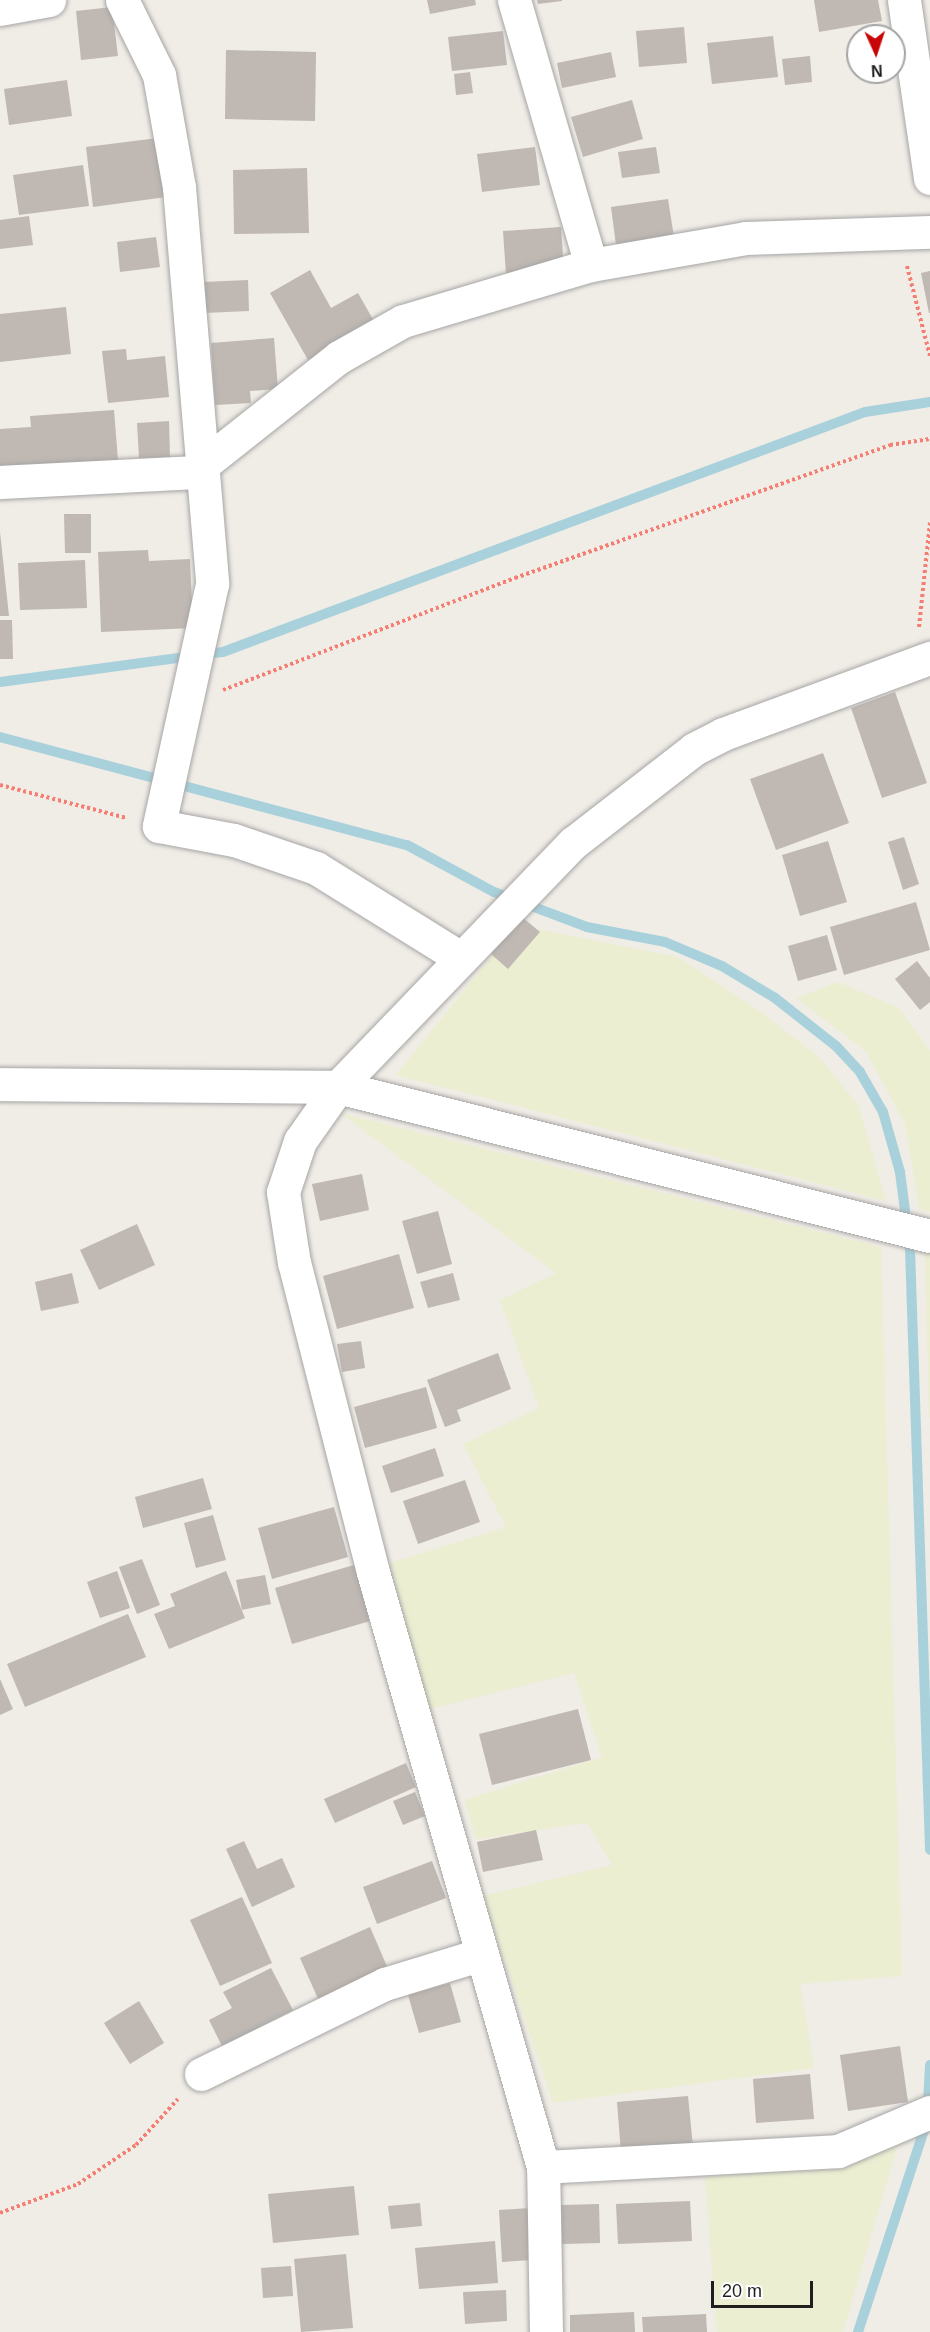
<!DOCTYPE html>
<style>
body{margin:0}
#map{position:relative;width:930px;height:2332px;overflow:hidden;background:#f0ece6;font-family:Arial,sans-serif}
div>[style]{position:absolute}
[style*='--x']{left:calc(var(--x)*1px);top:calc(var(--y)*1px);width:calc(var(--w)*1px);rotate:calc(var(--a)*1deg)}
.farmland>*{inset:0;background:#eceed2}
.stream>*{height:10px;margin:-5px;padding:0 5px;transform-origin:5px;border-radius:5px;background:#a8d1dc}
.building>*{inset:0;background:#c0b8b2}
.path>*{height:4px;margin-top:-2px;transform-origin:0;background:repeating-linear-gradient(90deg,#f67d71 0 3px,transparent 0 6px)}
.roads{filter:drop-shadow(0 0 2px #a6a6a6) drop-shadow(0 0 2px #a6a6a6)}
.minor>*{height:33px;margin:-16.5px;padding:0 16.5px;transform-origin:16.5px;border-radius:16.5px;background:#fff}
span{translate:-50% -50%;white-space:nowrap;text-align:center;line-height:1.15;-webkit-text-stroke:5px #fff;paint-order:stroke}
.north{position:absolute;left:846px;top:24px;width:60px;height:60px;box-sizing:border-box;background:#fff;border:2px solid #a5a5a5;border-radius:50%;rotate:177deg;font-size:16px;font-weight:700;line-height:24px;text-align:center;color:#1f1f1f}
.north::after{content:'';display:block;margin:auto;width:21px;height:27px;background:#c90607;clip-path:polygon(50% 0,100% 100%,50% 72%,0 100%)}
.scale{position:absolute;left:711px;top:2281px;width:102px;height:27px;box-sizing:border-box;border:3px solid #1f1f1f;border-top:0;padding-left:8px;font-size:18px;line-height:21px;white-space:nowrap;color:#1f1f1f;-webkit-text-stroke:4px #fff;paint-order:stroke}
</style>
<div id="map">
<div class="farmland">
<div style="clip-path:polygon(517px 925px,678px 957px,760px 1011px,821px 1059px,859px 1106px,886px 1201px,396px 1075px)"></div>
<div style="clip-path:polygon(838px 982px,899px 1008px,930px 1051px,930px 1212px,919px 1209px,905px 1124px,866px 1051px,796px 998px)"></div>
<div style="clip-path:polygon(340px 1113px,881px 1247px,902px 1976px,800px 1984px,814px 2068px,553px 2103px,483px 1896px,612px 1865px,587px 1823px,476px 1839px,464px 1800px,602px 1757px,574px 1673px,426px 1710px,390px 1563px,506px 1527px,463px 1444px,539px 1408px,500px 1300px,556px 1273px)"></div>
<div style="clip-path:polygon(925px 1253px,930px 1254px,930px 1417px,929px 1417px)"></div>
<div style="clip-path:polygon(898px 2144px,843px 2332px,717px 2332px,705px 2177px)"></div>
</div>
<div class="stream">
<div style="--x:0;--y:682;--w:225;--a:-7.7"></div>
<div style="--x:223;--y:652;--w:685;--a:-20.5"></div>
<div style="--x:865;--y:412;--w:66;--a:-8.7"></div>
<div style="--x:0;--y:737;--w:421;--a:14.9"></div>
<div style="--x:407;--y:845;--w:99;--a:28.4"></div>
<div style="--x:494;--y:892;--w:99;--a:20.6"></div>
<div style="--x:587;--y:927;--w:79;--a:10.9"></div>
<div style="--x:665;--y:942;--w:62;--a:22.8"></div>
<div style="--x:722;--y:966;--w:62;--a:31.1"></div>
<div style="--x:775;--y:998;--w:78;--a:38.2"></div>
<div style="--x:836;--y:1046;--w:35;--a:47"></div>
<div style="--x:860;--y:1072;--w:46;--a:60.1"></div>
<div style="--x:883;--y:1112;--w:62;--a:74.2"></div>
<div style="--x:900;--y:1172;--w:78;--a:82.6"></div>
<div style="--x:910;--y:1249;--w:601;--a:88.09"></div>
<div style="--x:858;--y:2332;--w:222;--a:-71.9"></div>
<div style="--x:927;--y:2121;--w:56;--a:-86.9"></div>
</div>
<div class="building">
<div style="clip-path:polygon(427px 0,475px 0,476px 5px,430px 14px)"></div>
<div style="clip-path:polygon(537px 0,562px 0,562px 1px,538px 4px)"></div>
<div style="clip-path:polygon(814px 0,878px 0,882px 21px,819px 32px)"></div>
<div style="clip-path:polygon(112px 7px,118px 56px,81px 60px,76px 11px)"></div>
<div style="clip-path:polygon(684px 27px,687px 63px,639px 67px,636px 31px)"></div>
<div style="clip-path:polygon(503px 31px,507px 65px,452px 71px,448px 37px)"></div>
<div style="clip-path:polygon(773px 36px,778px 77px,712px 84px,707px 43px)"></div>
<div style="clip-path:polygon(226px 50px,316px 52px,315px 121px,225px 119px)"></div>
<div style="clip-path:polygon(611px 52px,616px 77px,562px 88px,557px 63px)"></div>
<div style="clip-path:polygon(810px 56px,812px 82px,785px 85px,782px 59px)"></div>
<div style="clip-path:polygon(470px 72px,473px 93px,456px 95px,454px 74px)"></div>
<div style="clip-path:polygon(67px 80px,72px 116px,9px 125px,4px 89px)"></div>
<div style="clip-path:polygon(632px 100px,643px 139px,583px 157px,571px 117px)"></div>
<div style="clip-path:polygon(158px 138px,166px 197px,93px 207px,86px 147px)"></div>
<div style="clip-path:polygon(535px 147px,540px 185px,482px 192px,477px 154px)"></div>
<div style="clip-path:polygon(656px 147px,660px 173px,622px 178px,618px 152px)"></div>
<div style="clip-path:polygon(83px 165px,89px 206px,19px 215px,13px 175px)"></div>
<div style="clip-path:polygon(307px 168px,309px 233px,234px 234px,233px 170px)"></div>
<div style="clip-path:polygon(668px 199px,674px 237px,616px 245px,611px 207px)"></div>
<div style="clip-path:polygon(29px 216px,33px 245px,0 249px,0 220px)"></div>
<div style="clip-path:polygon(561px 227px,564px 270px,506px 274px,503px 231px)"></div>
<div style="clip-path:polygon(156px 237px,160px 267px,120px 272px,117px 242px)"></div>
<div style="clip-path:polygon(310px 270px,331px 308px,358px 293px,375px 323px,308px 360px,270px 293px)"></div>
<div style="clip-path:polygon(930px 271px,930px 313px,929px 313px,921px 273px)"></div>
<div style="clip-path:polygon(248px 280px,249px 311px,204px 313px,203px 282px)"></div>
<div style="clip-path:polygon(66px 307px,71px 354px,0 362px,0 314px)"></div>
<div style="clip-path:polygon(274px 338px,278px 389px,250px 391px,251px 403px,215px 405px,211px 343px)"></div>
<div style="clip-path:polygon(126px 349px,127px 360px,165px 356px,169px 397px,108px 403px,102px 351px)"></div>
<div style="clip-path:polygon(114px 410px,118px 460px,0 468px,0 429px,31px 427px,30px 416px)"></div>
<div style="clip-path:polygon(169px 421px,170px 457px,139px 458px,137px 423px)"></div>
<div style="clip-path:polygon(64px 514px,91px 514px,91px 553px,65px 553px)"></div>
<div style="clip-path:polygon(0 532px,9px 616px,0 616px)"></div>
<div style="clip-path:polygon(148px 550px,149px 561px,190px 559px,193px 628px,101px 632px,98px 552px)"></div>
<div style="clip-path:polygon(85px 560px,87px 608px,20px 610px,18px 563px)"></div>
<div style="clip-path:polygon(0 620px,12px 620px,13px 659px,0 659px)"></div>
<div style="clip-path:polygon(895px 692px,927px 783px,882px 798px,851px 708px)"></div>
<div style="clip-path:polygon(823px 753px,849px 823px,776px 850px,750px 779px)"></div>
<div style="clip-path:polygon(904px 837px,919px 884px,903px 890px,888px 842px)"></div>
<div style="clip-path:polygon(828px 841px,847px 902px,800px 916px,782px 855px)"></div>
<div style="clip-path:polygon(916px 902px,930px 950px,844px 975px,830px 927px)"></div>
<div style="clip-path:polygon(522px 917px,540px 932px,508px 969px,491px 954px)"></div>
<div style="clip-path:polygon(827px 935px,837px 970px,798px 981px,788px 946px)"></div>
<div style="clip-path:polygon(917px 961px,930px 978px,930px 1002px,920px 1010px,895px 979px)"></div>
<div style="clip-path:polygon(362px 1174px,369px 1210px,320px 1221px,312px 1184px)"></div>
<div style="clip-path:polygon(438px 1211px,452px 1264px,417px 1274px,402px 1221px)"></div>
<div style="clip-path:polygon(137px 1224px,155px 1265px,99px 1290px,80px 1250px)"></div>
<div style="clip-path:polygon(399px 1254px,414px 1308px,337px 1329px,323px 1276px)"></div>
<div style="clip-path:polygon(72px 1273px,79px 1303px,41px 1311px,35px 1282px)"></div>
<div style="clip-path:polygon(453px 1273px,460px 1300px,428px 1308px,420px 1282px)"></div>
<div style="clip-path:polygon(361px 1341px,365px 1368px,342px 1372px,337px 1344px)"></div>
<div style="clip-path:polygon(498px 1353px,511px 1389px,457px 1410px,461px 1421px,445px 1427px,427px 1380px)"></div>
<div style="clip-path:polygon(426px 1387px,437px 1428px,365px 1448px,354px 1407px)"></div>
<div style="clip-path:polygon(435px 1448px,444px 1476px,391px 1493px,382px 1466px)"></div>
<div style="clip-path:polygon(203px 1478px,212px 1509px,143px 1528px,135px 1497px)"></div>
<div style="clip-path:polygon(465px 1480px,480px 1522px,418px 1544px,403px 1501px)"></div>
<div style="clip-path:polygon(334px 1507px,348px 1557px,272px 1579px,258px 1528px)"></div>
<div style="clip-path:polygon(213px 1515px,226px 1560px,196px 1568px,184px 1523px)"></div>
<div style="clip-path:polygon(142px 1559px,160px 1605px,137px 1614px,119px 1567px)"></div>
<div style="clip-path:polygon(354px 1565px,370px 1621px,292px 1644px,275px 1588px)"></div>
<div style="clip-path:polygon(117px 1571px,130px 1608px,100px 1618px,87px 1582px)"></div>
<div style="clip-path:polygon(226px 1571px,245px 1618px,169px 1649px,154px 1614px,175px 1606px,170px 1594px)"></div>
<div style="clip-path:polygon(265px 1575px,271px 1604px,242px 1610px,236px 1580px)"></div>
<div style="clip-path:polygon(128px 1614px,146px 1657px,25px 1707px,7px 1664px)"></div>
<div style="clip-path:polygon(0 1679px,13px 1709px,0 1715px)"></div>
<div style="clip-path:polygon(578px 1709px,591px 1760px,492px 1785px,479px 1734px)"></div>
<div style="clip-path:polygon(406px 1763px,416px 1787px,335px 1823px,324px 1799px)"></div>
<div style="clip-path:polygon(415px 1792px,425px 1816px,403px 1825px,393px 1801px)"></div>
<div style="clip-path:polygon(536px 1830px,543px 1860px,483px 1872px,477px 1842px)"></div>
<div style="clip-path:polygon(244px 1841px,257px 1869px,282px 1858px,295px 1887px,252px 1907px,226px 1849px)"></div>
<div style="clip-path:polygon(432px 1861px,446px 1898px,377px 1924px,363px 1887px)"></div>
<div style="clip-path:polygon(242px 1897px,272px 1963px,220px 1986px,190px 1920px)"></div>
<div style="clip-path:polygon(370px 1927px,389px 1971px,319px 2001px,300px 1958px)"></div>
<div style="clip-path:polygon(271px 1968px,293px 2010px,222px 2046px,209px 2020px,232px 2008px,223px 1992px)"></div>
<div style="clip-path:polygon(450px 1983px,461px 2022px,419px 2033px,408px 1995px)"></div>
<div style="clip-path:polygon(139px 2001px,164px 2043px,130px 2064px,104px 2023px)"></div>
<div style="clip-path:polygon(900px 2046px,908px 2102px,848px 2111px,840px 2055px)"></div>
<div style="clip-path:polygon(810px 2074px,814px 2119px,756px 2123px,753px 2079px)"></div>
<div style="clip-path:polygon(688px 2096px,693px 2147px,621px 2153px,617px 2102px)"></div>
<div style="clip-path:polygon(354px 2186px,359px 2235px,273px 2243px,268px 2194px)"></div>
<div style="clip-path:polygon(690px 2201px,692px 2241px,618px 2244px,616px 2204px)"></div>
<div style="clip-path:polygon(420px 2203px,422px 2226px,391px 2229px,388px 2206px)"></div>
<div style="clip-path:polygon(599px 2204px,600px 2243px,562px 2244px,561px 2205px)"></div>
<div style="clip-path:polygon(529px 2208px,532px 2260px,502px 2262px,499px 2210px)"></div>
<div style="clip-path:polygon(495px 2241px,498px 2283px,419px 2289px,415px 2248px)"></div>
<div style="clip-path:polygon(346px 2254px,353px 2328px,301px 2332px,294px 2259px)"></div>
<div style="clip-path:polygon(291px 2266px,293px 2296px,263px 2298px,261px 2268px)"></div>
<div style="clip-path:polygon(506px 2290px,507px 2321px,465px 2324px,463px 2292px)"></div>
<div style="clip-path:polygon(634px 2312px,635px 2332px,570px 2332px,570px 2315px)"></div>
<div style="clip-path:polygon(706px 2314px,707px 2332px,643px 2332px,642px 2317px)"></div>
</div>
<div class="path">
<div style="--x:907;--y:266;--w:93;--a:75.7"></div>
<div style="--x:919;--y:627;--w:105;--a:-84"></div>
<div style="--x:223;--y:690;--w:313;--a:-21"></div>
<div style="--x:515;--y:578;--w:398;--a:-19.5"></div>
<div style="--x:890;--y:445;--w:40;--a:-8.5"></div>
<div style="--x:0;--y:785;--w:131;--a:14.6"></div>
<div style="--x:0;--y:2213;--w:83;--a:-20.4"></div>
<div style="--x:78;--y:2184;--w:70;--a:-33.9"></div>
<div style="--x:136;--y:2145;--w:62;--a:-47.6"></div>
</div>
<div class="roads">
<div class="minor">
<div style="--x:122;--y:0;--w:84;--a:63.7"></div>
<div style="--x:159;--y:75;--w:114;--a:79.9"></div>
<div style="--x:179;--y:187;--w:398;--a:85.2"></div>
<div style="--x:212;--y:584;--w:248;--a:102.4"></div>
<div style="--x:159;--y:826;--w:76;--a:10.6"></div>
<div style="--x:234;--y:840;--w:87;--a:18.9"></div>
<div style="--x:316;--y:868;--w:168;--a:31.9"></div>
<div style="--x:514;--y:0;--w:276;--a:73.8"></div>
<div style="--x:904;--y:0;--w:180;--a:81.7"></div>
<div style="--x:0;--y:9;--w:50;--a:-10.4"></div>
<div style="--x:200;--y:467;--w:177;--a:-38.4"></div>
<div style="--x:339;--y:357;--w:73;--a:-29.4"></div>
<div style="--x:403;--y:321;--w:196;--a:-16.6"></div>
<div style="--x:591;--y:265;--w:156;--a:-9.9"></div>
<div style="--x:745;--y:238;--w:185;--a:-1.9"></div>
<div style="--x:0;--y:482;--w:200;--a:-2.9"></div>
<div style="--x:0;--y:1084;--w:338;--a:0.5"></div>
<div style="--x:338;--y:1087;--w:610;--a:14.13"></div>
<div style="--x:201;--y:2074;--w:205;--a:-26.1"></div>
<div style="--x:385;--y:1984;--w:98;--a:-17.1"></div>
<div style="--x:543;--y:2167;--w:295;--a:-3.1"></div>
<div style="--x:838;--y:2151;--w:100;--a:-23"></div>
<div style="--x:546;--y:2332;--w:165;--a:-91"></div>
<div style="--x:543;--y:2167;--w:619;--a:-105.95"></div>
<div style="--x:373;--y:1572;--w:319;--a:-104.3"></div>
<div style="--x:294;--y:1263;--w:72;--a:-98.8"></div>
<div style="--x:283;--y:1192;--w:54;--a:-71.6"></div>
<div style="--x:300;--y:1141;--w:66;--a:-54.9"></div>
<div style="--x:338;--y:1087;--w:339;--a:-46.1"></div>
<div style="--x:573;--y:843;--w:153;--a:-37.8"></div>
<div style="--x:694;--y:749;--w:33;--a:-27"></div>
<div style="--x:723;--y:734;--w:221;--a:-20.2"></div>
</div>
</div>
<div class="north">N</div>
<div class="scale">20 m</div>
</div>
